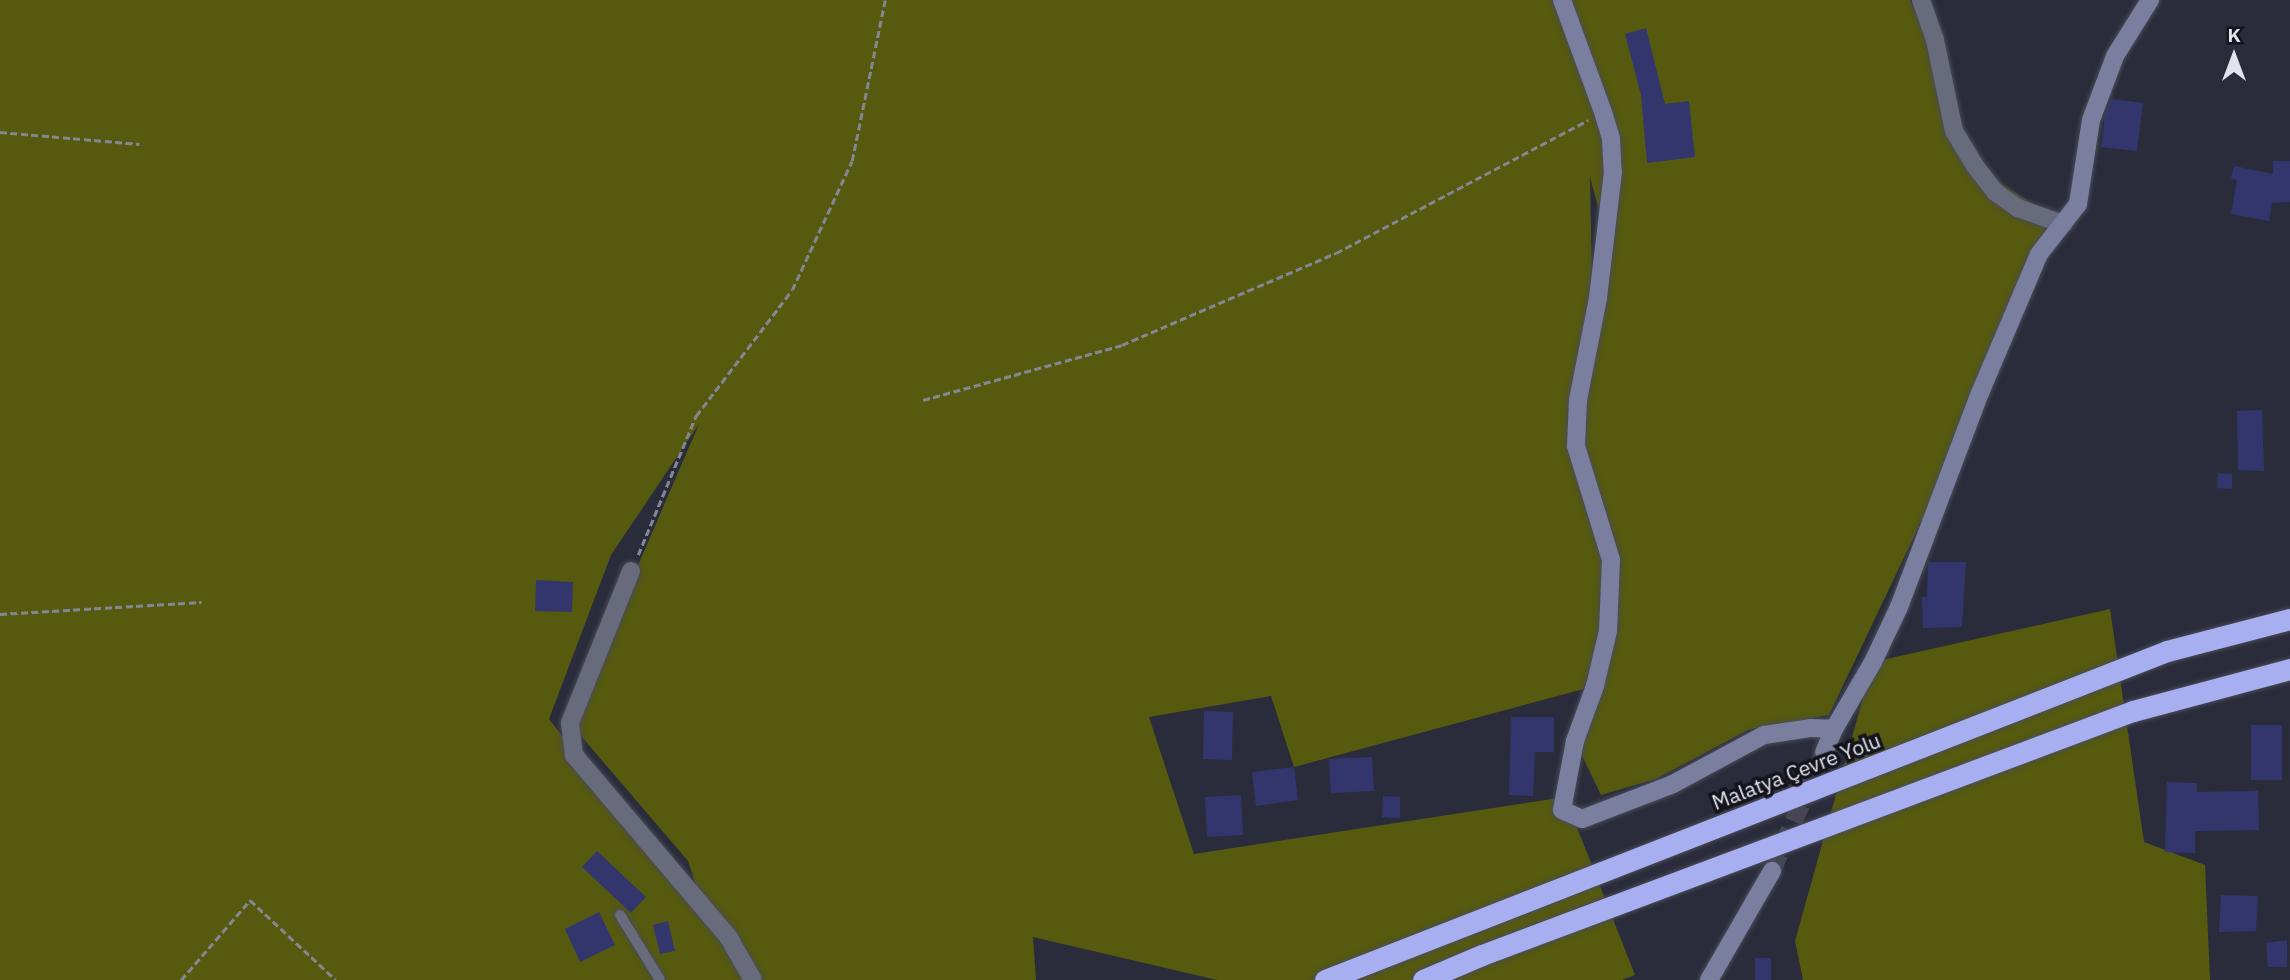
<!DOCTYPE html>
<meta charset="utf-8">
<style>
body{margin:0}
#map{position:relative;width:2290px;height:980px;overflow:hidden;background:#2a2c3b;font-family:"IBM Plex Sans",sans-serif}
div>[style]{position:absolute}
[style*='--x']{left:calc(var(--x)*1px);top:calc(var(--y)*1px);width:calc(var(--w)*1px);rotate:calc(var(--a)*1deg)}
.forest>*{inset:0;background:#565a0e}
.building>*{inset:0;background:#33366d}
.secondary-tunnel>*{height:18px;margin-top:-9px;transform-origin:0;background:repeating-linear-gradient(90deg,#464756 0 18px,transparent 0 27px)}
.path>*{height:2.5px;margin-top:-1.25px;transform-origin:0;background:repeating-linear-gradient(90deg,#858693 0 7px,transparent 0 10.5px)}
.roads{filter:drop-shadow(0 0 2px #494b56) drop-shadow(0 0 2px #494b56)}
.lane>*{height:10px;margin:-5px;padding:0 5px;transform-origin:5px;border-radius:5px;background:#686b7c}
.street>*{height:18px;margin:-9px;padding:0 9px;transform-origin:9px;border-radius:9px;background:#686b7c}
.secondary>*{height:18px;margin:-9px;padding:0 9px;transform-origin:9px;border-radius:9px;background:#7b7f9f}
.highway>*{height:21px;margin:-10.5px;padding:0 10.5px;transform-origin:10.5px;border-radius:10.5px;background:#a7aff0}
span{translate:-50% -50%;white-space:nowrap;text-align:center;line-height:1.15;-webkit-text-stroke:7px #14151c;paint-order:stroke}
.street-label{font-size:21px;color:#e2e3ed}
.north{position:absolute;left:2199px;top:21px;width:70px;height:70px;-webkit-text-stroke:5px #14151c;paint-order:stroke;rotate:0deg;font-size:19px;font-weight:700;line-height:28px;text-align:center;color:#e2e3ed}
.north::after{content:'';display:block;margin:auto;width:24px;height:32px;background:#e2e3ed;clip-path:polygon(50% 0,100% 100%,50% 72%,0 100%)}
</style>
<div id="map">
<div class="forest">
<div style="clip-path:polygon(evenodd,0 0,1910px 0,1945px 83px,1975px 166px,2063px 224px,1829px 715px,1748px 730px,1656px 779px,1601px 795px,1575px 741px,1591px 687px,1294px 767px,1271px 696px,1149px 717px,1194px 854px,1565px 797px,1635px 975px,1622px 980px,1217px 980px,1033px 937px,1036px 980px,0 980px,0 0,1590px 177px,1609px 247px,1593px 336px,1590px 178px,1590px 177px,0 0,699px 424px,570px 723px,688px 861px,708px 923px,549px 719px,611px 555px,699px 424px)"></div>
<div style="clip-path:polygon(2110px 609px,2144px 842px,2205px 865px,2210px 980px,1803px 980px,1795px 941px,1873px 662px)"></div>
</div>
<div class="building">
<div style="clip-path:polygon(1646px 28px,1665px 104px,1689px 101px,1695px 157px,1647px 163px,1641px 95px,1625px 34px)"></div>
<div style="clip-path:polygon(2111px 99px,2143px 103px,2137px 151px,2101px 147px,2105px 114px)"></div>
<div style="clip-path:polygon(2273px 161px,2290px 161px,2290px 202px,2272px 203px,2269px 221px,2231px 214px,2237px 180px,2231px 179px,2234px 166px,2273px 174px)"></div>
<div style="clip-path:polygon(2262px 410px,2264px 471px,2238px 470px,2237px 411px)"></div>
<div style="clip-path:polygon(2218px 473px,2232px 474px,2232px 489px,2217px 488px)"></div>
<div style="clip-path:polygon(1928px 562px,1966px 562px,1962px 627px,1923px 628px,1922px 597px,1927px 597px)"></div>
<div style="clip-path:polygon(536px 580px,573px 582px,572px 612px,535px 611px)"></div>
<div style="clip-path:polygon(1204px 711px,1233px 712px,1232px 760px,1203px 759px)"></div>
<div style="clip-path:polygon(1511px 717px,1554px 717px,1554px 752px,1535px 752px,1533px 796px,1509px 795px)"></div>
<div style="clip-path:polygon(2251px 725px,2282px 725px,2282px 780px,2251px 780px)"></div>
<div style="clip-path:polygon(1372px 757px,1374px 791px,1331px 793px,1329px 759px)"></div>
<div style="clip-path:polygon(1294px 767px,1298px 800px,1256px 806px,1252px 772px)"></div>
<div style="clip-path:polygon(2167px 782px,2197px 783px,2197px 792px,2258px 791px,2259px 830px,2195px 831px,2195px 853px,2165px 852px)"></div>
<div style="clip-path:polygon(1241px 795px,1243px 835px,1207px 837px,1205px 797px)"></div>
<div style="clip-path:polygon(1383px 796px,1400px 797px,1400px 818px,1382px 817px)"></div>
<div style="clip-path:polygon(597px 851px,646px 897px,631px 913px,582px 867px)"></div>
<div style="clip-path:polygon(2221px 895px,2258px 896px,2256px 931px,2219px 932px)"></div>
<div style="clip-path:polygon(599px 912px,615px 945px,580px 962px,565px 929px)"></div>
<div style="clip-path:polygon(668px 921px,675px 951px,660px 954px,653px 925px)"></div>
<div style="clip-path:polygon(2287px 940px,2287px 967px,2268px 967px,2266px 943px)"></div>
<div style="clip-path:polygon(1755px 958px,1771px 958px,1771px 980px,1755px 980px)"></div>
</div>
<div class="secondary-tunnel">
<div style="--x:1772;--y:871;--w:130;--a:-66.4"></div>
</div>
<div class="path">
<div style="--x:0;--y:132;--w:140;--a:4.9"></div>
<div style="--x:923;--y:400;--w:206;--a:-15.4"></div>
<div style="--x:1122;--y:345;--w:233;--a:-23.3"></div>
<div style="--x:1336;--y:253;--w:285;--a:-27.8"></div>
<div style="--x:638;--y:555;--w:151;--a:-67.4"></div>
<div style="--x:696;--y:416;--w:158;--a:-52.7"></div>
<div style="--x:792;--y:290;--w:142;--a:-65.1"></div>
<div style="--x:852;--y:161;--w:164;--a:-78.4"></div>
<div style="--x:0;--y:614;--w:202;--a:-3.4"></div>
<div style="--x:181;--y:980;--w:106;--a:-49.2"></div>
<div style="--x:250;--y:900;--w:117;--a:42.9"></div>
</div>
<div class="roads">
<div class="lane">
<div style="--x:620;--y:915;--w:76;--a:58.4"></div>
</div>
<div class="street">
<div style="--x:1921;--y:0;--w:42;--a:70.7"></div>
<div style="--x:1935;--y:40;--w:93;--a:78.2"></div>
<div style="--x:1954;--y:131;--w:41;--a:59"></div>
<div style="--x:1975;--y:166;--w:33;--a:52"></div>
<div style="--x:1995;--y:192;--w:28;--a:35"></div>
<div style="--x:2018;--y:208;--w:48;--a:19.6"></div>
<div style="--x:631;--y:571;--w:164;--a:111.9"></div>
<div style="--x:570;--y:723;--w:32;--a:83"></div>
<div style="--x:574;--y:755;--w:240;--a:49.7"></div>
<div style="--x:729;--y:938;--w:48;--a:60.3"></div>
</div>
<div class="secondary">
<div style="--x:1562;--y:0;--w:119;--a:69.9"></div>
<div style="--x:1603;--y:112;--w:28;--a:73"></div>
<div style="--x:1611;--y:139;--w:33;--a:87"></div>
<div style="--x:1613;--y:172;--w:127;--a:96.8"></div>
<div style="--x:1598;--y:298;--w:104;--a:101.1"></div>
<div style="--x:1578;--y:400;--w:46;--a:92.5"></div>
<div style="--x:1576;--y:446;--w:119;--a:72.9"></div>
<div style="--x:1611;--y:560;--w:71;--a:92.4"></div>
<div style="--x:1608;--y:631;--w:57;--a:103.3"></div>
<div style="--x:1595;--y:686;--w:59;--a:110"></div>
<div style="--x:1575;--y:741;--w:70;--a:100.7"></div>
<div style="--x:1562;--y:810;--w:22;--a:24"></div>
<div style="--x:1582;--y:819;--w:97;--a:-21"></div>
<div style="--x:1673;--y:784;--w:103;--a:-28.3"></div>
<div style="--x:1764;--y:735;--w:48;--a:-8.5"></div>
<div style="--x:1811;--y:728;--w:23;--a:2"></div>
<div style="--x:1834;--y:729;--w:25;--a:113"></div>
<div style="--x:1834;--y:729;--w:78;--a:-59.8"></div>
<div style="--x:1873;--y:662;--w:61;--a:-64.7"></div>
<div style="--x:1899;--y:607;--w:229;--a:-69.3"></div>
<div style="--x:1980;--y:393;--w:151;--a:-67"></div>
<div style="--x:2039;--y:254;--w:63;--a:-52"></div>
<div style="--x:2078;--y:204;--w:85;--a:-81.2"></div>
<div style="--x:2091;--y:120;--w:68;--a:-69.4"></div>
<div style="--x:2115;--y:56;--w:66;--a:-58"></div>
<div style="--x:1709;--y:980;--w:126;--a:-60"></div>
</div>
<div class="highway">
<div style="--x:1325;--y:980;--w:904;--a:-21.34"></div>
<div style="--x:2167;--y:651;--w:127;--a:-14.6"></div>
<div style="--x:1423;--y:980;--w:64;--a:-23"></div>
<div style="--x:1482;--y:955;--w:695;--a:-20.55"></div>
<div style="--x:2133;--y:711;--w:163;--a:-15"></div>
</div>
</div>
<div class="street-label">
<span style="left:1796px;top:771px;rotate:-21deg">Malatya Çevre Yolu</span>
</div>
<div class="north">K</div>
</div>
